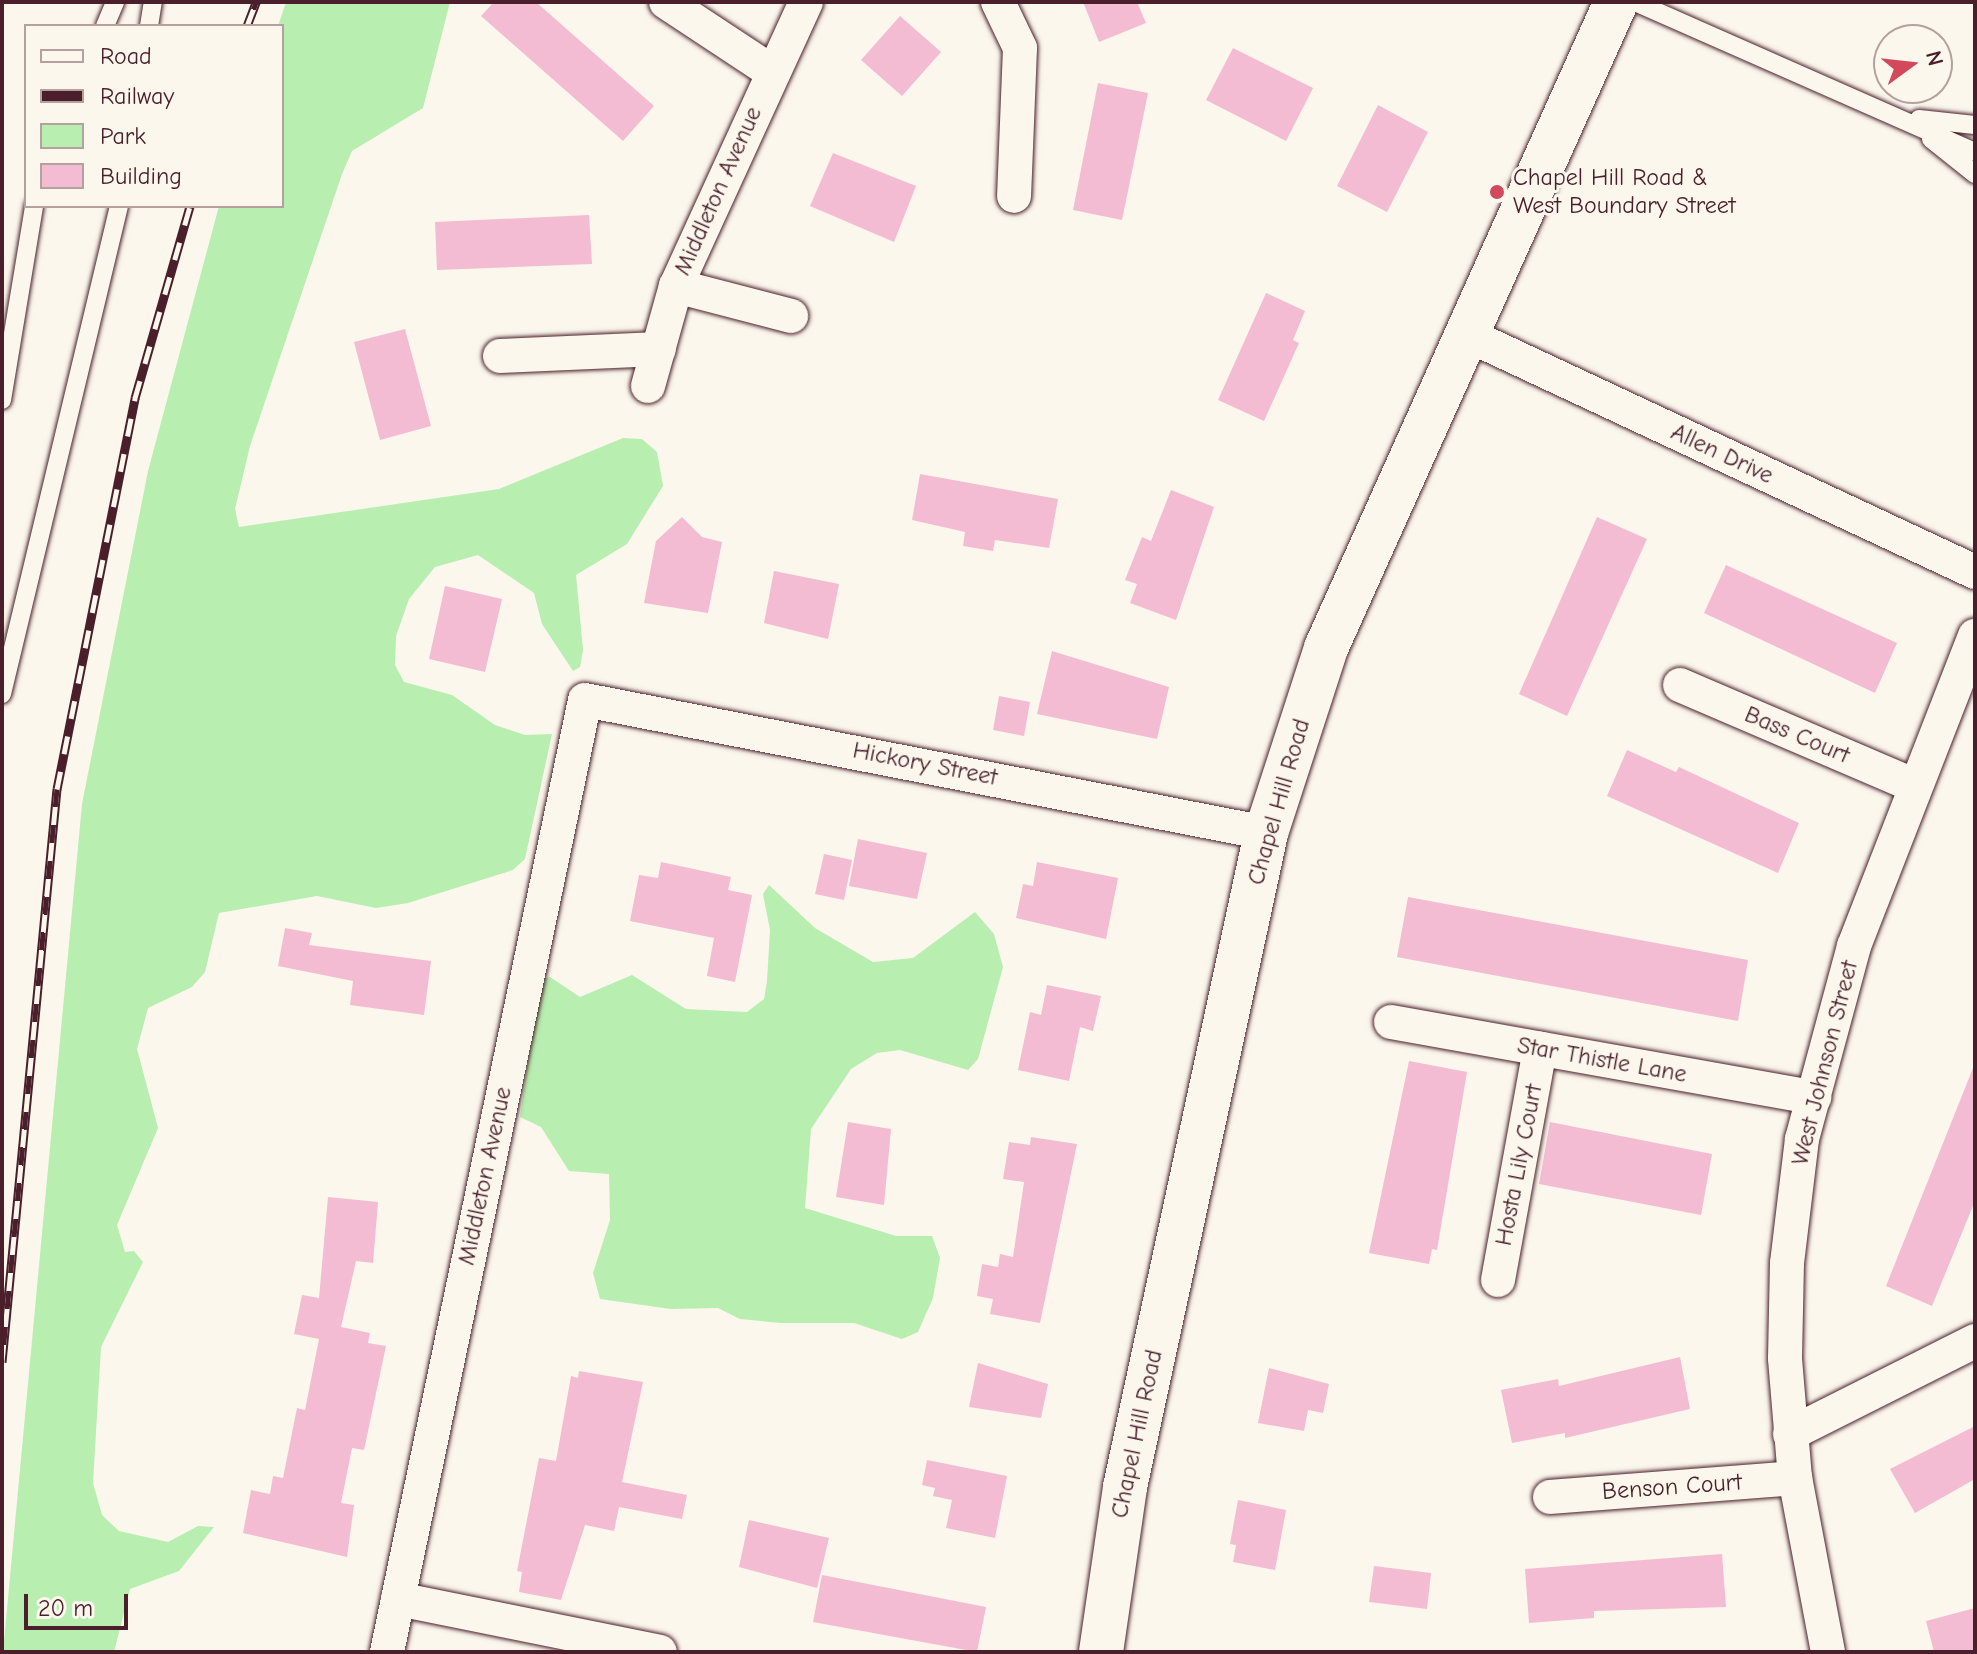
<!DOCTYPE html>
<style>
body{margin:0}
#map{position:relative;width:1977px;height:1654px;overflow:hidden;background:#fbf7ec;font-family:"Comic Neue",sans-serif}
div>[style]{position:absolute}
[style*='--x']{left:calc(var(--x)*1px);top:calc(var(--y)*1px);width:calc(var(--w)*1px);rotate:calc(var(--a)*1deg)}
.green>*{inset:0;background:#b8eeb0}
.building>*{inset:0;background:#f4bcd2}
.roads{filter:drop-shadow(0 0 2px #4a1f2b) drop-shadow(0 0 2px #4a1f2b)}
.service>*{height:18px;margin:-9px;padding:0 9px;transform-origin:9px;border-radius:9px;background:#fbf7ec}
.minor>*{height:34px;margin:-17px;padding:0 17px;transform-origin:17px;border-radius:17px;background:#fbf7ec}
.secondary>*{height:44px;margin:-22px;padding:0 22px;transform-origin:22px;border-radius:22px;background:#fbf7ec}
.rail>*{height:9px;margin-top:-4.5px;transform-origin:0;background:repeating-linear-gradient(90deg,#fbf7ec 0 18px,#4a1f2b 0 36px);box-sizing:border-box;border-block:2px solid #4a1f2b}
.dots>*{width:22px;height:22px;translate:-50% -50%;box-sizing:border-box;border:4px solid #fbf7ec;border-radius:50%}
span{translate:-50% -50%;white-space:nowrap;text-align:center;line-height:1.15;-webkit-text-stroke:6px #fbf7ec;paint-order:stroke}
.poi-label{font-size:24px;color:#4a1f2b}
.left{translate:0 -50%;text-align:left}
.street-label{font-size:24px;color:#4a1f2b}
.frame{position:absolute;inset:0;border:4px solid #4a1f2b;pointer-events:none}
.legend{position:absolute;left:24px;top:24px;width:260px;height:184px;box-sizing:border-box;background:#fbf7ec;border:2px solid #b4a19f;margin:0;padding:10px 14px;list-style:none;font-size:24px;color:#4a1f2b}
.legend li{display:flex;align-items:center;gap:16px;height:40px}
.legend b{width:40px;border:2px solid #b4a19f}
.north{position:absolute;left:1873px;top:24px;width:80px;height:80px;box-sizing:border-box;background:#fbf7ec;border:2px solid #b4a19f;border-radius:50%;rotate:75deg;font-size:22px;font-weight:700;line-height:32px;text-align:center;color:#4a1f2b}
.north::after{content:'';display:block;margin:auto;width:28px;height:36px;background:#d1495b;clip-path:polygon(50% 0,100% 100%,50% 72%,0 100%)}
.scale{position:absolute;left:24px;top:1594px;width:104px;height:36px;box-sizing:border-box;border:4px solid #4a1f2b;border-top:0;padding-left:10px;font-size:24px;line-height:28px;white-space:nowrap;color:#4a1f2b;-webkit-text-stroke:6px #fbf7ec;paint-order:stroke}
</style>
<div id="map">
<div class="green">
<div style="clip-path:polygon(286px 2px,450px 2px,423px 108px,352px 151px,342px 174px,250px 446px,235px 509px,239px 527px,499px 489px,623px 438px,642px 439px,657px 452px,663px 486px,627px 544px,576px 575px,583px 650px,580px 667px,573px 671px,542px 624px,534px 593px,478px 555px,435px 567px,409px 599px,396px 636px,395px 665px,404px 682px,452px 695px,495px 725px,525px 735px,552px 734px,525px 859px,513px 870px,408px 903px,376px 908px,317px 896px,219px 913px,205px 972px,192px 987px,148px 1008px,137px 1049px,158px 1128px,117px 1225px,125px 1252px,134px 1251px,143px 1262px,101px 1347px,93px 1483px,102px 1515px,119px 1531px,168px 1542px,198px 1526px,214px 1527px,179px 1571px,130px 1589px,114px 1652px,3px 1652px,82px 804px,148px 471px,219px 206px,282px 206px,278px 26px)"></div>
<div style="clip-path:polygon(769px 885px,815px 928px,873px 962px,913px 958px,975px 912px,994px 934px,1003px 967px,978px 1059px,968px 1070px,900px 1050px,877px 1053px,851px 1069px,811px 1129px,805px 1208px,896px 1236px,932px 1236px,940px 1258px,933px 1298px,918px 1332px,902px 1339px,854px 1323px,781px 1323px,740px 1319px,718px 1308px,671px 1309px,600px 1299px,593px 1273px,610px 1220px,609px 1174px,569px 1171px,541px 1127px,520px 1117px,540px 979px,550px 977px,580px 997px,632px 975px,686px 1009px,747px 1012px,764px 999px,767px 981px,770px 930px,763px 894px)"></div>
</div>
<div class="building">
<div style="clip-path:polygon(494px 2px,536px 2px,654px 106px,623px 141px,481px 16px)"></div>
<div style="clip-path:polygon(1083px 2px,1137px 2px,1146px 23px,1099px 42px)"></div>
<div style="clip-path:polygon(900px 16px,941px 52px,902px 96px,861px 60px)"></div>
<div style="clip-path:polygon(1233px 48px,1313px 88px,1286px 141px,1206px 100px)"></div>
<div style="clip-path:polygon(1098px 83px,1148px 93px,1122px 220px,1073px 210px)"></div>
<div style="clip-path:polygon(1378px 105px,1428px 132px,1387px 212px,1337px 186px)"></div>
<div style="clip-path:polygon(833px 153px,916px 186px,894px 242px,810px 206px)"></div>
<div style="clip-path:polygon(589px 215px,592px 264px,437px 270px,435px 222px)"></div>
<div style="clip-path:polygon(1266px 293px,1305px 311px,1293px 340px,1299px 343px,1264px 421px,1218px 400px)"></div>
<div style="clip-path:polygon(405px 329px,431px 426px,380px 440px,354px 342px)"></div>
<div style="clip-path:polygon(920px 474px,1058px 499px,1049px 548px,995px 540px,993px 551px,963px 546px,965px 532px,912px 520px)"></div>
<div style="clip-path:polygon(1171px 490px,1214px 507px,1176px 620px,1130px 603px,1137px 584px,1125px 580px,1142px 537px,1151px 541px)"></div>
<div style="clip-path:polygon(682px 517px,702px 537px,722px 542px,708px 613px,644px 603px,656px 541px)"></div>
<div style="clip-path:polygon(1597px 517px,1647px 539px,1567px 716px,1519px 694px)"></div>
<div style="clip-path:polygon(1726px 565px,1897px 643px,1875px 693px,1704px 613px)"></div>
<div style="clip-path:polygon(774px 571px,839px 584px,828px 639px,764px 623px)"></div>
<div style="clip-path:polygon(445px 586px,502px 599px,485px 672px,429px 659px)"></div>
<div style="clip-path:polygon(1052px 651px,1169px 687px,1157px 739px,1037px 714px)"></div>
<div style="clip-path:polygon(999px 696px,1030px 702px,1024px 736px,993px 730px)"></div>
<div style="clip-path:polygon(1627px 750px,1676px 772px,1679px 767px,1799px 823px,1778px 873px,1607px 796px)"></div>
<div style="clip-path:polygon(858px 839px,927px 853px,917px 899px,849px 886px)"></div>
<div style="clip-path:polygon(824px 854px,852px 860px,844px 900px,815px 894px)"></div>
<div style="clip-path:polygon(661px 862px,731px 877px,728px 890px,752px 895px,735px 982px,707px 976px,714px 938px,630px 921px,639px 875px,658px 878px)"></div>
<div style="clip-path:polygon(1037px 862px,1118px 878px,1106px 939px,1016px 918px,1023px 884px,1033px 886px)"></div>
<div style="clip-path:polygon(1408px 897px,1748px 960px,1738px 1021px,1397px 957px)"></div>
<div style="clip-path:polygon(285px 928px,312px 933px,309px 945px,431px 961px,424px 1015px,350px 1005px,353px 981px,278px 966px)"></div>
<div style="clip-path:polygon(1047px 985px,1101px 996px,1093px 1031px,1080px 1027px,1069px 1081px,1018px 1070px,1030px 1012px,1041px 1015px)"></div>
<div style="clip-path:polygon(1409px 1061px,1467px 1072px,1437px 1250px,1432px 1249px,1429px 1264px,1369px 1253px)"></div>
<div style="clip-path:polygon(1975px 1063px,1975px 1201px,1932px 1306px,1886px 1286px)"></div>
<div style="clip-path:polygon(848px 1122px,891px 1129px,884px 1205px,836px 1197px)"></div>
<div style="clip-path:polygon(1550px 1122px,1712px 1154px,1701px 1215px,1539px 1184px)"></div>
<div style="clip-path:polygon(1031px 1137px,1077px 1144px,1040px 1323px,990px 1314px,993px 1299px,977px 1296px,982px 1264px,998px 1267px,1000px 1254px,1013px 1257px,1024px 1182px,1003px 1179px,1009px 1142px,1030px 1145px)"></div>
<div style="clip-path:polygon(328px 1197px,378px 1202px,373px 1263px,356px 1261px,341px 1327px,370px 1333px,368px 1343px,386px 1346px,364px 1450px,352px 1448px,341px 1503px,354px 1505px,347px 1557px,243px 1533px,251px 1490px,270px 1494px,273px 1476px,283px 1478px,297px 1408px,305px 1410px,319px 1339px,294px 1334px,302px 1295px,319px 1298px)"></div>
<div style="clip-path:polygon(1680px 1357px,1690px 1409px,1565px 1438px,1565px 1433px,1512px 1443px,1501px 1390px,1558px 1379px,1559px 1386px)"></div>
<div style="clip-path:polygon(978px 1363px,1048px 1384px,1041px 1418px,969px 1407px)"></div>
<div style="clip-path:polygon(1269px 1368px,1329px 1384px,1323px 1413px,1308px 1410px,1304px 1431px,1258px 1423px)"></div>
<div style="clip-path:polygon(579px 1371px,643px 1382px,622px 1482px,687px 1495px,682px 1519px,619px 1507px,614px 1531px,585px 1525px,561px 1600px,519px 1592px,522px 1572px,517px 1571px,539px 1458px,556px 1461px,571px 1376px,578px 1378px)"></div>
<div style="clip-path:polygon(1975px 1426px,1975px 1479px,1915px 1513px,1890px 1469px)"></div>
<div style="clip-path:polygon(927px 1460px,1007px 1476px,995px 1538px,946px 1528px,952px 1500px,933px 1496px,935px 1488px,922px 1485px)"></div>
<div style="clip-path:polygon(1238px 1500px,1286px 1510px,1275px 1570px,1233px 1562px,1236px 1545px,1230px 1544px)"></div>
<div style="clip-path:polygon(749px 1520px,829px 1538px,817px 1588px,739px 1567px)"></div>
<div style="clip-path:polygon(1722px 1554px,1726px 1607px,1594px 1611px,1594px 1618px,1529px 1623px,1525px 1569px)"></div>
<div style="clip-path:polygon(1374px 1566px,1431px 1573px,1427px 1609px,1369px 1602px)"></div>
<div style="clip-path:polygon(822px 1575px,986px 1607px,977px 1652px,813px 1622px)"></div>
<div style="clip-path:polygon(1975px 1608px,1975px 1652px,1934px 1652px,1926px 1621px)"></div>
</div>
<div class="roads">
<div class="service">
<div style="--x:1635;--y:2;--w:372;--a:23.8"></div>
<div style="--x:105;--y:26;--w:26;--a:-67"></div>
<div style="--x:149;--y:26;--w:24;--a:-81"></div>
<div style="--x:1919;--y:119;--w:56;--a:6.1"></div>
<div style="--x:1931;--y:139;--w:56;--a:38.5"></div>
<div style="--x:2;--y:400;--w:197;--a:-80.6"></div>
<div style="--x:2;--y:694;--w:502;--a:-76.52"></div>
</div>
<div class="minor">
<div style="--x:666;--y:2;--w:127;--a:33.4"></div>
<div style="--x:998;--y:2;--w:51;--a:64.4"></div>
<div style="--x:1020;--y:48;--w:148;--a:92.3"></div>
<div style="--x:676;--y:286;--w:119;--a:14.6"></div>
<div style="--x:1470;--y:336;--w:557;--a:25.05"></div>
<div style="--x:500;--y:356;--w:159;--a:-2.5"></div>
<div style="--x:648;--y:386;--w:104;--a:-74.4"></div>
<div style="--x:676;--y:286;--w:312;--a:-65.4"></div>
<div style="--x:1680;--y:685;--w:254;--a:23.2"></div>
<div style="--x:1391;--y:1022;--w:430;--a:10.1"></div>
<div style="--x:1498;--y:1280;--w:235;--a:-79.7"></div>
<div style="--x:1790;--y:1434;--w:207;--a:-26.7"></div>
<div style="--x:1550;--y:1497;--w:246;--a:-4.4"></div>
<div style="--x:398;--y:1599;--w:267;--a:11.4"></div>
<div style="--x:387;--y:1652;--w:972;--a:-78.25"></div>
<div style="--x:585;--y:700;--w:694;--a:11.05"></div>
<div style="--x:1828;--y:1652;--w:177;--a:-100.7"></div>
<div style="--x:1795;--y:1478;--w:120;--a:-94.8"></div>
<div style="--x:1785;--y:1358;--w:95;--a:-88.8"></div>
<div style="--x:1787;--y:1263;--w:125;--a:-83.1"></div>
<div style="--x:1802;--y:1139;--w:200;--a:-74.9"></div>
<div style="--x:1854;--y:946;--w:333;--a:-68.7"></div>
</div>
<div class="secondary">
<div style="--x:1101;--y:1652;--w:167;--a:-81.7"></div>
<div style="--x:1125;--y:1487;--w:669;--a:-77.83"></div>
<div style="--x:1266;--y:833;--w:194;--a:-72"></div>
<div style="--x:1326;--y:648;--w:708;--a:-65.82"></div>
</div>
</div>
<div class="rail">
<div style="--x:247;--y:26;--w:26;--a:-69"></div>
<div style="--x:2;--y:1362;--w:576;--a:-84.52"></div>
<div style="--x:57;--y:789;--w:399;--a:-78.7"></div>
<div style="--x:135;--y:398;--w:200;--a:-74"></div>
</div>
<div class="dots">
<div style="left:1497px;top:192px;background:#d1495b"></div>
</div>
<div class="poi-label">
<span class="left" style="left:1513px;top:192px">Chapel Hill Road &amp;<br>West Boundary Street</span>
</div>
<div class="street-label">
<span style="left:718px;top:191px;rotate:-66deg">Middleton Avenue</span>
<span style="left:1722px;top:454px;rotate:25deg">Allen Drive</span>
<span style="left:1797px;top:735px;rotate:23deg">Bass Court</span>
<span style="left:925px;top:764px;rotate:11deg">Hickory Street</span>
<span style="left:1279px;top:802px;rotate:-74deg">Chapel Hill Road</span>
<span style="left:1602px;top:1060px;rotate:10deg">Star Thistle Lane</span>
<span style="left:1825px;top:1063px;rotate:-76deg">West Johnson Street</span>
<span style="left:1519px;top:1165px;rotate:-79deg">Hosta Lily Court</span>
<span style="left:485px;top:1176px;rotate:-78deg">Middleton Avenue</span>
<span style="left:1137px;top:1434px;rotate:-78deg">Chapel Hill Road</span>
<span style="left:1672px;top:1487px;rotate:-4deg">Benson Court</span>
</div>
<div class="frame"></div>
<ul class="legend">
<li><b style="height:10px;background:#fbf7ec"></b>Road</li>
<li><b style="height:10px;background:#4a1f2b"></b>Railway</li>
<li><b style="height:22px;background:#b8eeb0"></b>Park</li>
<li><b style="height:22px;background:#f4bcd2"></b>Building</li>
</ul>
<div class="north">N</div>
<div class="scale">20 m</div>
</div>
